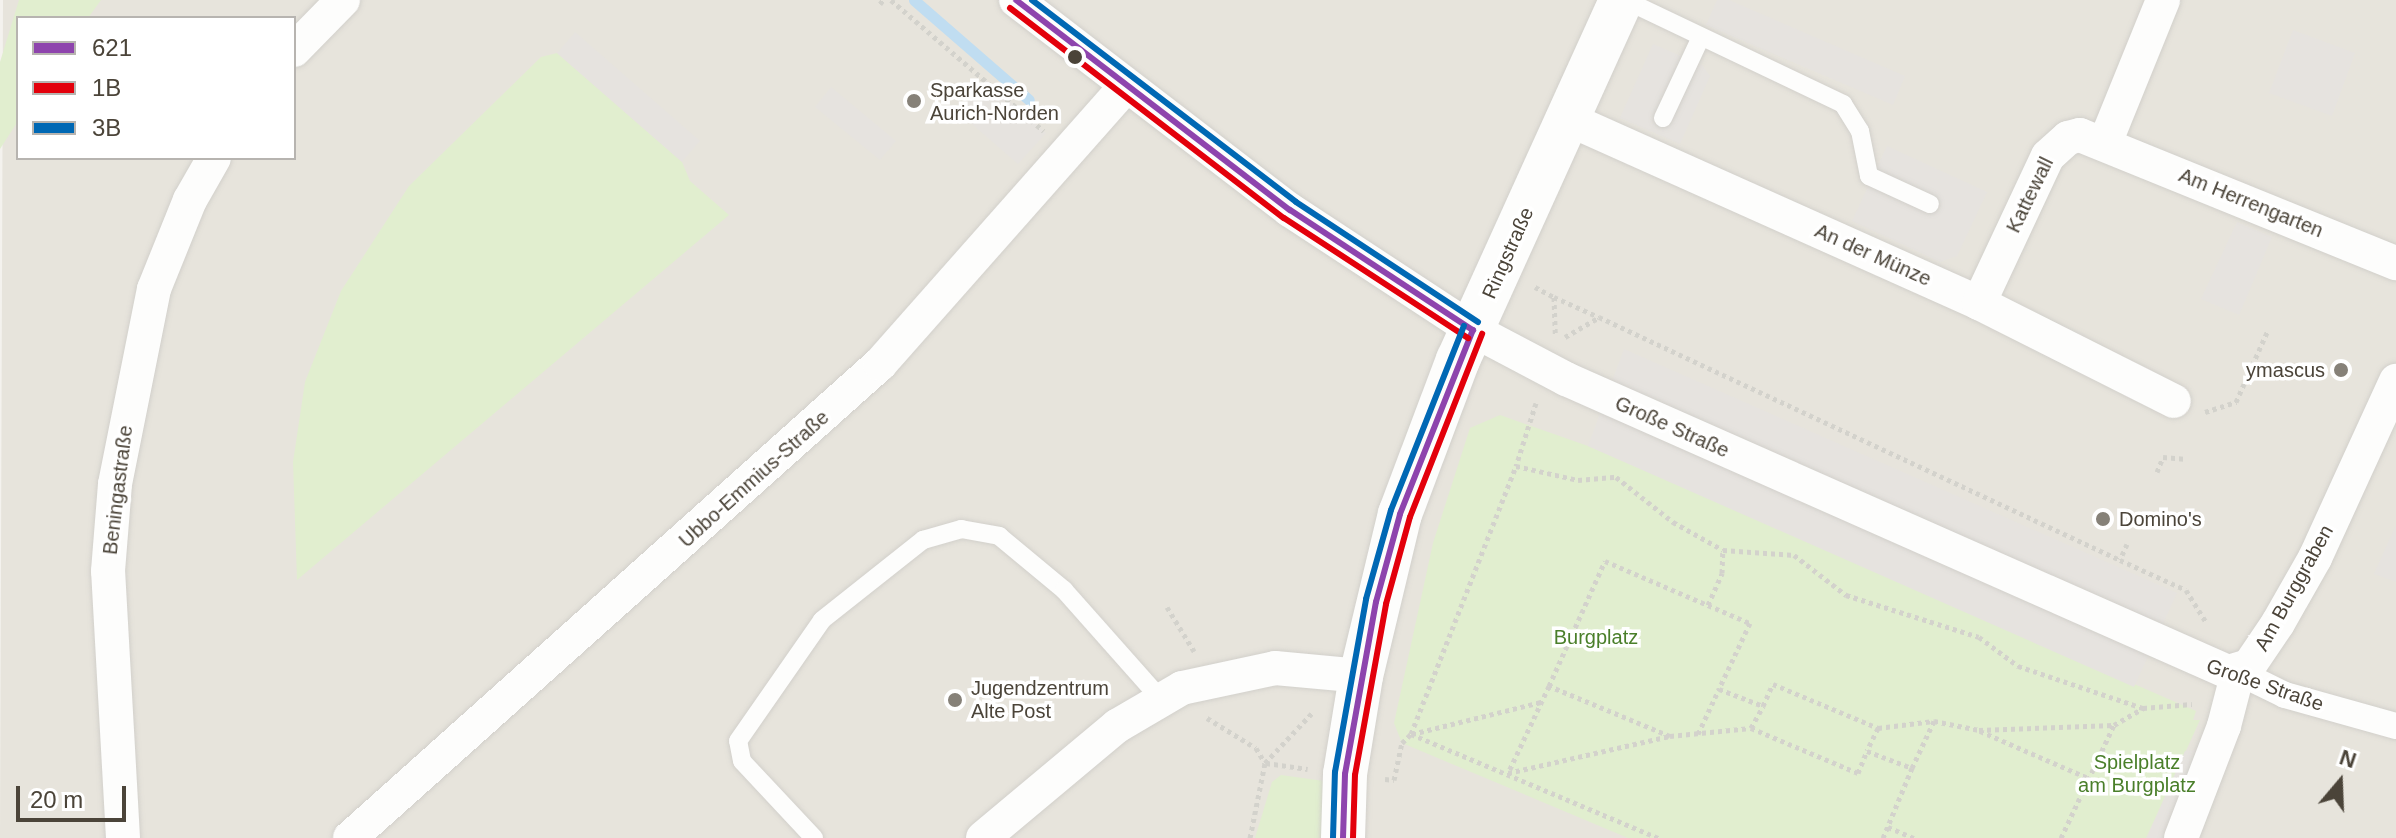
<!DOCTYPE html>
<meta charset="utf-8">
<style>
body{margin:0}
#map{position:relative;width:2396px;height:838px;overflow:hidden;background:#f4f2ee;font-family:Helvetica,sans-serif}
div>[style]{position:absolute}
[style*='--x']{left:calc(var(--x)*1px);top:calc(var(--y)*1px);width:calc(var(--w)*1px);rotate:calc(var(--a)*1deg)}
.residential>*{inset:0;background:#e7e4dc}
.green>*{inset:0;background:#e1eecf}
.parking>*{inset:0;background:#e6e3df}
.stream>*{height:11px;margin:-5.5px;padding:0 5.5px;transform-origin:5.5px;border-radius:5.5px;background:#c0ddf1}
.path>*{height:5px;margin-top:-2.5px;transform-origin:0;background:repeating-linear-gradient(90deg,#d3d2cc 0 4px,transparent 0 8px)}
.roads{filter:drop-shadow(0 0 2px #d2d0cb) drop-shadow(0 0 2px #d2d0cb)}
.service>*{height:18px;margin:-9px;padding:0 9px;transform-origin:9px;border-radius:9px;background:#fdfdfc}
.pedestrian>*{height:26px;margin:-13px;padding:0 13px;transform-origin:13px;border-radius:13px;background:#fdfdfc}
.minor>*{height:34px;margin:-17px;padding:0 17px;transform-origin:17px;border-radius:17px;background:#fdfdfc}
.tertiary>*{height:44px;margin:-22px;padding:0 22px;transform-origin:22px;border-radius:22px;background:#fdfdfc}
.bus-1>*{height:6px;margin:-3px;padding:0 3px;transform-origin:3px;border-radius:3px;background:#8e44ad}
.bus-2>*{height:6px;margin:-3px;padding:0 3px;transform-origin:3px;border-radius:3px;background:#e3000b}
.bus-3>*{height:6px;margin:-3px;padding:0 3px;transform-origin:3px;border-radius:3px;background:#0068b4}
.dots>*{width:22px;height:22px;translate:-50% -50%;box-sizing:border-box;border:4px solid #fff;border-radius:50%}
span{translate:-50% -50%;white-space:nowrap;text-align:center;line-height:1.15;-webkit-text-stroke:7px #fff;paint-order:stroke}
.poi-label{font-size:20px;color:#4b4439}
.left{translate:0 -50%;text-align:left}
.right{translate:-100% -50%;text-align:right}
.street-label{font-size:20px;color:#4b4439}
.park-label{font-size:20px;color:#4a7f2a}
.legend{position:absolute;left:16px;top:16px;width:280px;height:144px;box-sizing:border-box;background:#fff;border:2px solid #b7b4b0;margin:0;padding:10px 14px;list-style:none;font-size:24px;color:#4b4439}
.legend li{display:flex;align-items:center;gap:16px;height:40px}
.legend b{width:40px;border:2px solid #b7b4b0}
.north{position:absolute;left:2300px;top:742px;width:80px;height:80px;-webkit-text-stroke:6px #fff;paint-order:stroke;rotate:19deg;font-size:22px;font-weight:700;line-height:32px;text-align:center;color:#4b4439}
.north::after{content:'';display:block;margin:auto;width:28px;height:36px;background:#4b4439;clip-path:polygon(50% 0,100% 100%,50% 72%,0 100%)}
.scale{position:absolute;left:16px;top:786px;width:110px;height:36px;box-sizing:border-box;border:4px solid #4b4439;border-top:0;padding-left:10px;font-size:24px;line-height:28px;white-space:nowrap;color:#4b4439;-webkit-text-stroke:6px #fff;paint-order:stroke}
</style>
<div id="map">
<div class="residential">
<div style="clip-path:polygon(evenodd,3px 0,2396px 0,2396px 838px,0 838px,3px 0,18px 18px,294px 18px,294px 158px,18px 158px,18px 18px)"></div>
</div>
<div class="green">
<div style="clip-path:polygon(19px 0,101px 0,88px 18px,18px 18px,18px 121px,0 149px,0 62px)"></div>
<div style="clip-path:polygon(557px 53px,682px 162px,690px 181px,729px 215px,297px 580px,293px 462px,305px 382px,341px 291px,409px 186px,541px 57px)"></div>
<div style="clip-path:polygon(1500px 415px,1588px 446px,2196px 711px,2193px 720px,2200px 720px,2146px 838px,1628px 838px,1402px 743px,1394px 723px,1433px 543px,1470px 428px)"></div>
<div style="clip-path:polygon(1281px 775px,1324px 781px,1323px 838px,1255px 838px,1272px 782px)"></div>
</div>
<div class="parking">
<div style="clip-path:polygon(1717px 0,1729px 0,1905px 76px,1893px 105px,1706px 25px)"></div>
<div style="clip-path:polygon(2293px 30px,2355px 53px,2332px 116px,2269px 93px)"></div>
<div style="clip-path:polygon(575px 32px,700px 141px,682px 162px,557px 53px)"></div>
<div style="clip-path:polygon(1653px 44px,1702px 65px,1710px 76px,1680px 144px,1620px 118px)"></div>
<div style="clip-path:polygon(985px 79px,1046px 133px,1018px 164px,957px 111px)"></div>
<div style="clip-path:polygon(831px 87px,896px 141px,880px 160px,815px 107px)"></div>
<div style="clip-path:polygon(1887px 146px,1987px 192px,1957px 256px,1940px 262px,1852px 221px)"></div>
<div style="clip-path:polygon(2237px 222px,2272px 237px,2239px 315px,2201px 299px)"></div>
<div style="clip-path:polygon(1624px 349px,2177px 593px,2134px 687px,1588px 446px)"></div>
<div style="clip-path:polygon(2396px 525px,2396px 582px,2374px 574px)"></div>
<div style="clip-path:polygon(2211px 748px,2172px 838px,2147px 838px,2185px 751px)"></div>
</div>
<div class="stream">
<div style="--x:914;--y:0;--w:152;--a:41"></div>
</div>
<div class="path">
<div style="--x:891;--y:0;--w:201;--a:40.6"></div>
<div style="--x:880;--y:4;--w:5;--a:-53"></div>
<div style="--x:1535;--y:287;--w:21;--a:28"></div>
<div style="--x:1554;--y:297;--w:37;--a:88"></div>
<div style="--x:1554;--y:297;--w:49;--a:24"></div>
<div style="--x:1565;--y:337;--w:39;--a:-30"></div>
<div style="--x:1599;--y:317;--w:575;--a:25"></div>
<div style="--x:1536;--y:403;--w:66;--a:107.6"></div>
<div style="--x:1516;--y:466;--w:64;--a:12.7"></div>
<div style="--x:1578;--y:480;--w:38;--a:-5"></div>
<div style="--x:1616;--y:477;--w:73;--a:38.3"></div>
<div style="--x:1673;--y:522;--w:57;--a:29.2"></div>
<div style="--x:1723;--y:550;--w:71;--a:4"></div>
<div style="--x:1794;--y:555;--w:66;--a:37.6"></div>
<div style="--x:1846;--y:595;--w:139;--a:17.5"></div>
<div style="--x:1979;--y:637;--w:49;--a:36.6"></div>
<div style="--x:2018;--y:666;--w:132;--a:18.6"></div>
<div style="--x:2143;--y:708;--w:49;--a:-4.7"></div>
<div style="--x:2205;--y:412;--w:33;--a:-18"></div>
<div style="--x:2236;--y:402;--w:79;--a:-66"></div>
<div style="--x:2157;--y:472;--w:16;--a:-68"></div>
<div style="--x:2163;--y:457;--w:21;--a:5"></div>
<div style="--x:2127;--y:544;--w:17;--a:114"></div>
<div style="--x:2120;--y:560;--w:72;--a:24.4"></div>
<div style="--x:2186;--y:590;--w:39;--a:58"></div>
<div style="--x:1708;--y:605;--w:35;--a:-66"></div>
<div style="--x:1722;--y:573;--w:23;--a:-88"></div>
<div style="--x:1167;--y:607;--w:52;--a:58.5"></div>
<div style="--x:1549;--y:686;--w:137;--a:-65.9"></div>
<div style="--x:1605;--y:561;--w:158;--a:23.2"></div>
<div style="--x:1750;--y:623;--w:73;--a:115.2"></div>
<div style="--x:1719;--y:689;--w:47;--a:21.1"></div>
<div style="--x:1763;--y:706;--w:24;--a:-66"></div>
<div style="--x:1773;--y:684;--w:114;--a:22.7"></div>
<div style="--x:1878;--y:728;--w:25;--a:116"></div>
<div style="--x:1867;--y:751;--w:48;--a:20.7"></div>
<div style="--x:1912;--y:768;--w:52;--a:-64.9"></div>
<div style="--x:1934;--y:721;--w:46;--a:11.3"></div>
<div style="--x:1979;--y:730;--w:135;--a:-2.1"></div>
<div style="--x:2114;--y:725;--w:34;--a:-30"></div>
<div style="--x:1207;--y:718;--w:57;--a:31.5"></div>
<div style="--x:1256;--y:748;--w:17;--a:59"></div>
<div style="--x:1751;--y:728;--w:25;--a:-61"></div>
<div style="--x:1878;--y:728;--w:56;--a:-7.1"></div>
<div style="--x:1980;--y:731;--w:118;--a:23.5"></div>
<div style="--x:1411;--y:734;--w:269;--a:22.8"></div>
<div style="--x:1412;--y:734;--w:133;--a:-13.9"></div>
<div style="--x:1698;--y:734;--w:50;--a:-65"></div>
<div style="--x:1670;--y:736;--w:131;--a:-157.5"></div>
<div style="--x:1549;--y:686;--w:96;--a:115.2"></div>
<div style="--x:1508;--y:773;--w:166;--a:-12.9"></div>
<div style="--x:1670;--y:736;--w:81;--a:-5.6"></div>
<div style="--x:1751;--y:728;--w:116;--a:22.8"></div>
<div style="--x:1858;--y:773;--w:24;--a:-68"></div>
<div style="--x:1266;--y:763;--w:42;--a:8.1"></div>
<div style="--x:1385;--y:779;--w:9;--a:6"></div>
<div style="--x:1394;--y:780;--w:38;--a:-78"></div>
<div style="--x:1402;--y:743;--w:13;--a:-45"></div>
<div style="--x:1411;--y:734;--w:288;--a:-68.6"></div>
<div style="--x:1888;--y:827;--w:28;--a:23"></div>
<div style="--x:1250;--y:838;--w:76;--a:-78.7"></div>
<div style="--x:1265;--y:763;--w:70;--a:-46.7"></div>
<div style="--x:1883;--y:838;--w:76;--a:-67.5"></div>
<div style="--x:2061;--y:838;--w:125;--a:-64.9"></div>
</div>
<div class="roads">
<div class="service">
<div style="--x:1625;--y:0;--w:242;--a:25.5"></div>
<div style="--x:1843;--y:104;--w:32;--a:58"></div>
<div style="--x:1860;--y:131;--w:46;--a:78.7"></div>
<div style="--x:1869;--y:176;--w:67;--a:24.7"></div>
<div style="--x:1663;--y:118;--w:87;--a:-64.9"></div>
<div style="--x:814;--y:838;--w:105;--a:-133.1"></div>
<div style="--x:742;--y:761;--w:20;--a:-101"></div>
<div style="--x:738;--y:741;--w:147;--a:-55.2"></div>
<div style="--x:822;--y:620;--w:129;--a:-38.4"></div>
<div style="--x:923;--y:540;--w:40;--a:-16"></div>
<div style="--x:961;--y:529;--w:39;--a:10"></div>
<div style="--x:999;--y:536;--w:85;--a:39.7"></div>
<div style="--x:1064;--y:590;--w:144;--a:48.4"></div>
</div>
<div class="pedestrian">
<div style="--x:2238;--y:672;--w:52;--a:26.1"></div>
<div style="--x:2285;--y:695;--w:115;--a:15.6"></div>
</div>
<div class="minor">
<div style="--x:1016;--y:0;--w:345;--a:37.5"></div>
<div style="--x:1290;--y:210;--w:219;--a:33.3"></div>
<div style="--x:1473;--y:330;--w:105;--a:27.8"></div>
<div style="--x:1566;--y:379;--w:724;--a:23.87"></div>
<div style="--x:2228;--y:672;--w:22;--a:-16"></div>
<div style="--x:2249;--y:666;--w:52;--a:-56"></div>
<div style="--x:2278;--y:623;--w:75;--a:-60.4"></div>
<div style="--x:2315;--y:558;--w:195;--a:-65.4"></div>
<div style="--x:294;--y:50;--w:70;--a:-45.6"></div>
<div style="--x:1568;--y:119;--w:450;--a:24.1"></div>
<div style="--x:1979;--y:303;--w:218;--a:26.7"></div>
<div style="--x:2105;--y:143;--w:154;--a:-67.9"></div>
<div style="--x:1979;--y:303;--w:162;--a:-64.9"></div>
<div style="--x:2048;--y:156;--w:27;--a:-42"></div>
<div style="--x:2068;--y:138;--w:12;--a:-14"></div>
<div style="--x:2080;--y:135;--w:341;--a:22.1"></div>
<div style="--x:123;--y:838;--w:267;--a:-93.2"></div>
<div style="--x:108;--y:571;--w:87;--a:-85.4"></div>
<div style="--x:115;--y:484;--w:199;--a:-78.7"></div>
<div style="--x:154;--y:289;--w:96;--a:-68"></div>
<div style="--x:190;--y:200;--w:48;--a:-60.3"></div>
<div style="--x:350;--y:838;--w:711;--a:-41.81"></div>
<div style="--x:880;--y:364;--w:370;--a:-48.5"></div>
<div style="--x:983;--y:838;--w:175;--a:-39.9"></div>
<div style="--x:1117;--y:726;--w:75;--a:-30.3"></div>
<div style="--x:1182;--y:688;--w:95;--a:-12.1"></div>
<div style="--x:1275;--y:668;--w:86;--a:5.3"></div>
<div style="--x:2181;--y:838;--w:120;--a:-69"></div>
<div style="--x:2224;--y:726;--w:56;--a:-75.5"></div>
</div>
<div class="tertiary">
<div style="--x:1343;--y:838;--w:64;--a:-88.2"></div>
<div style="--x:1345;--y:774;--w:99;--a:-80.7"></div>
<div style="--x:1361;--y:676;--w:167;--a:-76.5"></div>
<div style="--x:1400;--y:514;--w:165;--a:-69.4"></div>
<div style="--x:1458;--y:360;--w:395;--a:-65.6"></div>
</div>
</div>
<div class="bus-1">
<div style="--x:1016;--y:0;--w:345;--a:37.5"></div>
<div style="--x:1290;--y:210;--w:219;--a:33.3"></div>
<div style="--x:1343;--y:838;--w:64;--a:-88.2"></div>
<div style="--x:1345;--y:774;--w:175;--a:-79.8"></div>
<div style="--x:1376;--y:602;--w:91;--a:-74.7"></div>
<div style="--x:1400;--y:514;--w:198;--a:-68.4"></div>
</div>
<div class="bus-2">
<div style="--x:1010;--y:8;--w:345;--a:37.5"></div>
<div style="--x:1284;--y:218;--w:220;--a:33.1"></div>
<div style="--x:1353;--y:838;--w:63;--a:-88.2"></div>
<div style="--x:1355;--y:775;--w:174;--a:-79.7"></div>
<div style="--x:1386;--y:604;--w:90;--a:-74.6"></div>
<div style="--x:1410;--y:517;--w:197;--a:-68.5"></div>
</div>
<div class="bus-3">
<div style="--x:1032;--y:0;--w:332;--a:37.4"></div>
<div style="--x:1296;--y:202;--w:218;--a:33.4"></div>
<div style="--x:1333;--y:838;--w:66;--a:-88.3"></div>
<div style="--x:1335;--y:772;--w:176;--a:-79.8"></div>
<div style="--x:1366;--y:599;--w:92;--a:-74.3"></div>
<div style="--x:1391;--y:510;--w:198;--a:-68.4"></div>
</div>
<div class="dots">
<div style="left:1075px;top:57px;background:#4b4439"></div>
<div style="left:914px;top:101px;background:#868178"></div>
<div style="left:2341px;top:370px;background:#868178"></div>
<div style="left:2103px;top:519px;background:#868178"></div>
<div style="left:955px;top:700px;background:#868178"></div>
</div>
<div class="poi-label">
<span class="left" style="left:930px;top:102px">Sparkasse<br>Aurich-Norden</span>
<span class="right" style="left:2325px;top:370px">ymascus</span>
<span class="left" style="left:2119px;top:519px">Domino's</span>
<span class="left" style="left:971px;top:700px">Jugendzentrum<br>Alte Post</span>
</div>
<div class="street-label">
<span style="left:2030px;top:195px;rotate:-64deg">Kattewall</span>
<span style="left:2251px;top:203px;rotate:22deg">Am Herrengarten</span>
<span style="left:1508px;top:253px;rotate:-66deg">Ringstraße</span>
<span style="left:1873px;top:255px;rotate:24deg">An der Münze</span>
<span style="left:1672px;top:427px;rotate:24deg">Große Straße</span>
<span style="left:754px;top:479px;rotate:-42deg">Ubbo-Emmius-Straße</span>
<span style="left:118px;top:490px;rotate:-83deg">Beningastraße</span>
<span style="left:2294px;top:588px;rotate:-61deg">Am Burggraben</span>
<span style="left:2265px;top:685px;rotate:19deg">Große Straße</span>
</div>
<div class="park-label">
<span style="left:1596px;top:637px">Burgplatz</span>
<span style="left:2137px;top:774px">Spielplatz<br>am Burgplatz</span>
</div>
<ul class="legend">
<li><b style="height:10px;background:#8e44ad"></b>621</li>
<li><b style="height:10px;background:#e3000b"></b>1B</li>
<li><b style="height:10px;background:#0068b4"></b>3B</li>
</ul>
<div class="north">N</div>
<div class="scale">20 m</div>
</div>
